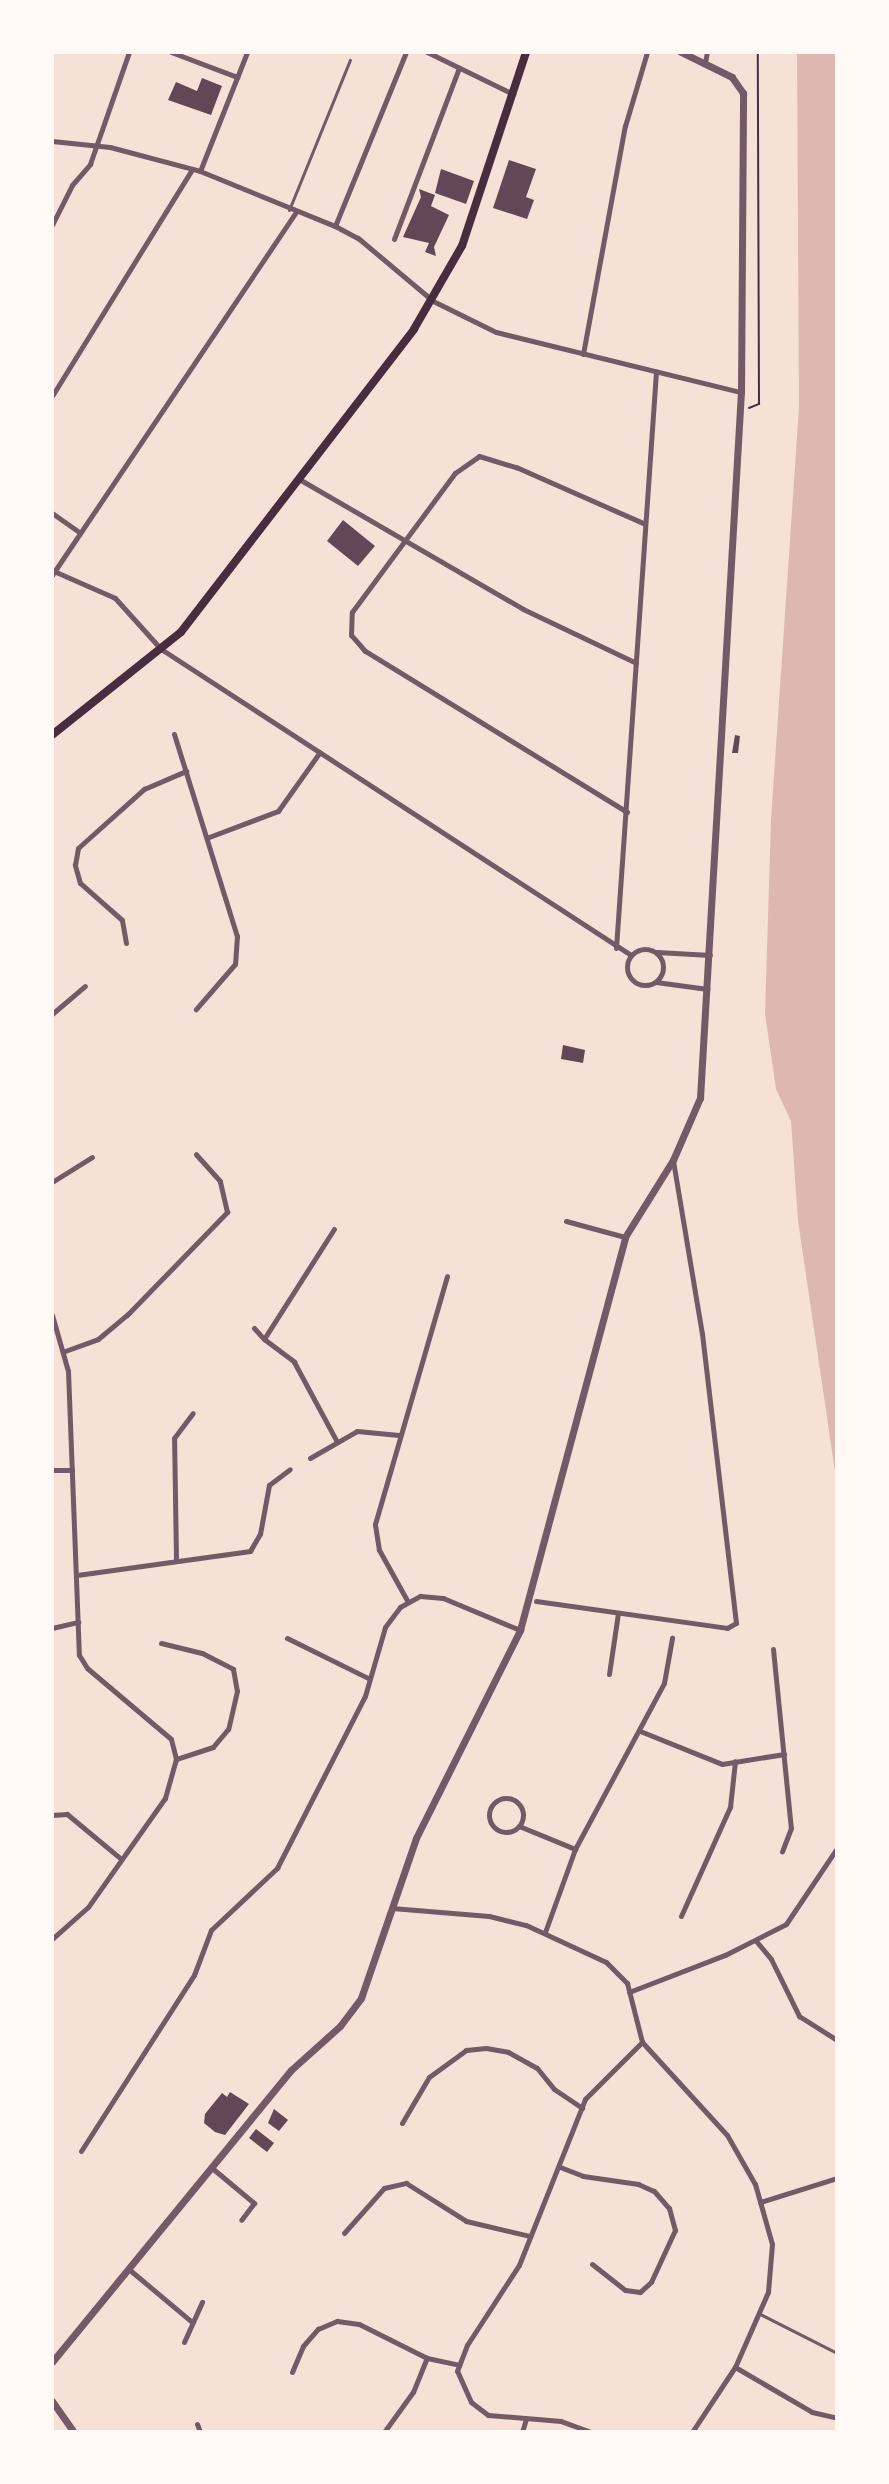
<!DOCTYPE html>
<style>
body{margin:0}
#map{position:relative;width:889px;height:2484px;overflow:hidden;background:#f7e1d7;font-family:"Roboto Condensed",sans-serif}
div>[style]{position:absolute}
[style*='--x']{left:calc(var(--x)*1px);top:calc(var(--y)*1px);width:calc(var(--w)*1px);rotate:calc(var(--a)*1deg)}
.water>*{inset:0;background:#dcb8b0}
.building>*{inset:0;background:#644757}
.path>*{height:2px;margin:-1px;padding:0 1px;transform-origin:1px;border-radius:1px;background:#4a2c40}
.service>*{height:3px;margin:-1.5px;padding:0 1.5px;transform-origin:1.5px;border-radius:1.5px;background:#755966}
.minor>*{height:5px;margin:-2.5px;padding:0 2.5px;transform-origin:2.5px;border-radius:2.5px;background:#755966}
.minor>.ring{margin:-2.5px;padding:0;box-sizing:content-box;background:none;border:5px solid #755966;border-radius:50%}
.tertiary>*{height:7px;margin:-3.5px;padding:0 3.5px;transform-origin:3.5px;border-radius:3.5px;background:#755966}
.secondary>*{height:8px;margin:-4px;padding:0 4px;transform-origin:4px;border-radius:4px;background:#4a2c40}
span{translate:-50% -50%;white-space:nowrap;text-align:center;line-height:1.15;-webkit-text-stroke:6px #fffaf5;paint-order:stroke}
.frame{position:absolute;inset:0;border:54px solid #fffaf5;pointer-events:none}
</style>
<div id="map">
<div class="water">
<div style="clip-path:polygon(797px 52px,837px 52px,837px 1485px,798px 1221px,791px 1121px,776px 1089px,765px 1014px,771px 820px,799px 407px)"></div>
</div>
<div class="building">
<div style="clip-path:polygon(202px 78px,222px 86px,211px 115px,168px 100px,176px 82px,197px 91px)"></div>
<div style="clip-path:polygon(509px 160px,536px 169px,526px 197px,534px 200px,527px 219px,493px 208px)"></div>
<div style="clip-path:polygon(441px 169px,474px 181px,466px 204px,435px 193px)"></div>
<div style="clip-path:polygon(419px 189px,435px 195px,431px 206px,449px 215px,434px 247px,436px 256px,425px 252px,429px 243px,403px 237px,421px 197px)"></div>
<div style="clip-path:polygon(343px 520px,375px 546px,358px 566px,327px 541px)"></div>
<div style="clip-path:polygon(735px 735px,740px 736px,738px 753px,732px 753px)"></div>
<div style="clip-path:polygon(563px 1045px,585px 1050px,583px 1063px,561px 1059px)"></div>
<div style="clip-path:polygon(230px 2092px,249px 2104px,225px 2135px,215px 2132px,204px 2123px,205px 2114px,222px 2093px,227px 2097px)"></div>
<div style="clip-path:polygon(274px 2109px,288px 2120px,279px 2131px,268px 2123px)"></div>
<div style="clip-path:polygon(256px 2129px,274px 2143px,267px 2152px,249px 2138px)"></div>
</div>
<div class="path">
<div style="--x:749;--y:408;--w:11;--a:-22"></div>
<div style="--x:759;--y:404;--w:352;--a:-90.2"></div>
</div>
<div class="service">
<div style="--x:289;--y:210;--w:162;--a:-67.9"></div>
<div style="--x:760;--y:2314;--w:86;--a:26.9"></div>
</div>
<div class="minor">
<div style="--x:171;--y:52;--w:71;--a:20.7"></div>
<div style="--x:427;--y:52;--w:96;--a:26"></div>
<div style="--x:705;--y:63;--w:11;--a:-80"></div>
<div style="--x:52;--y:141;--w:58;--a:5.9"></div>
<div style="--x:110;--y:147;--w:93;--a:14.9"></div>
<div style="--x:200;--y:171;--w:146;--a:22.2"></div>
<div style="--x:335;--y:226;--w:26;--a:28"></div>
<div style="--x:358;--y:238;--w:98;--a:40"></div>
<div style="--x:433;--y:301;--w:70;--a:26.2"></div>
<div style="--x:496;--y:332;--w:252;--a:13.8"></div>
<div style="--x:200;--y:171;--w:128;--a:-68.4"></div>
<div style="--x:52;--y:225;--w:45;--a:-63.4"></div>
<div style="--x:72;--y:185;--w:28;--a:-49"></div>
<div style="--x:90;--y:164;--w:119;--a:-70.8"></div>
<div style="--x:335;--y:226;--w:188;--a:-67.8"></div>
<div style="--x:394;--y:239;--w:183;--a:-69.2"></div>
<div style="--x:583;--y:354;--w:232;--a:-79.6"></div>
<div style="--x:625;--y:126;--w:77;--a:-73.4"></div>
<div style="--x:52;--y:396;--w:267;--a:-58.3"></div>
<div style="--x:299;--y:479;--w:259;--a:30.1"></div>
<div style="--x:523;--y:609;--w:125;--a:25.5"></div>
<div style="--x:52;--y:513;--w:33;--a:35"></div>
<div style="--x:56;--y:572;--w:64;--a:23.8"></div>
<div style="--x:115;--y:598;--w:69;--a:48"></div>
<div style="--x:161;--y:649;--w:561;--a:33.07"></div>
<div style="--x:52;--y:575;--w:436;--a:-56.1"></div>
<div style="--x:174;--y:734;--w:212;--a:72.7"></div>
<div style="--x:237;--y:936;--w:28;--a:94"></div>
<div style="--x:235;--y:964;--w:60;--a:130.9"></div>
<div style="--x:627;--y:812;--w:308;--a:-148.4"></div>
<div style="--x:365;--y:651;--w:21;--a:-131"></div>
<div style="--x:351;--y:635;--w:23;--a:-88"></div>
<div style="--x:352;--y:612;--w:173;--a:-53.5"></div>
<div style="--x:455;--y:473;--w:29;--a:-35"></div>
<div style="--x:479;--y:456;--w:39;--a:17"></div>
<div style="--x:516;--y:467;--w:141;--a:23.8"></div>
<div style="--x:209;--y:837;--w:74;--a:-20.6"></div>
<div style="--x:278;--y:811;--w:72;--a:-54.6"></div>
<div style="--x:126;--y:943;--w:23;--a:-100"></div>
<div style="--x:122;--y:920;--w:56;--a:-138.6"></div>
<div style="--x:80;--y:883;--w:19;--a:-106"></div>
<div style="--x:75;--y:865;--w:17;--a:-80"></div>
<div style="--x:78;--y:848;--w:89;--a:-41.8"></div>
<div style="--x:144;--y:789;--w:46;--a:-23.2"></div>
<div style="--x:616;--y:948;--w:578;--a:-86.03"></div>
<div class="ring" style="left:627px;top:949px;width:31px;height:31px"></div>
<div style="--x:657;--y:952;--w:53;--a:3.2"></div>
<div style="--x:656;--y:982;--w:52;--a:7.7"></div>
<div style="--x:52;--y:1014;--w:43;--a:-40.3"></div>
<div style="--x:52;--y:1182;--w:47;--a:-32"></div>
<div style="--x:566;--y:1221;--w:61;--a:15.2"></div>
<div style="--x:334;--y:1229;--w:130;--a:122.5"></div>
<div style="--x:264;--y:1339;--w:38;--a:37"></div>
<div style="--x:294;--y:1362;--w:91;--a:61.7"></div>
<div style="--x:52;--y:1315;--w:58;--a:74.1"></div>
<div style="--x:68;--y:1371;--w:284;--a:87.8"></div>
<div style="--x:79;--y:1655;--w:15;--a:58"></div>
<div style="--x:87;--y:1668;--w:110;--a:40.2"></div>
<div style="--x:171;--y:1739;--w:21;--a:76"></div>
<div style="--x:176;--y:1759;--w:41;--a:105.8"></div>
<div style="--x:165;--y:1798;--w:133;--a:125.2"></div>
<div style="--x:88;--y:1907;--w:48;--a:138.4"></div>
<div style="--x:254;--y:1328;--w:15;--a:48"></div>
<div style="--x:65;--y:1351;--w:35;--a:-20"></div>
<div style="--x:98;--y:1339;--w:38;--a:-40"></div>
<div style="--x:127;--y:1315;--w:144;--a:-45.8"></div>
<div style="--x:227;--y:1212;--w:32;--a:-103"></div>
<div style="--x:220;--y:1181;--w:36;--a:-132"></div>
<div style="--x:310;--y:1458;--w:54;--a:-29.9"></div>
<div style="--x:357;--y:1431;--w:42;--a:5.4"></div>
<div style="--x:52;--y:1470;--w:20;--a:0"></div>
<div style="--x:176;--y:1560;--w:122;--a:-90.9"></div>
<div style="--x:174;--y:1438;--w:31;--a:-53"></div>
<div style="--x:77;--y:1575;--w:175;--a:-7.9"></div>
<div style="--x:250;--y:1551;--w:20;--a:-60"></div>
<div style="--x:260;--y:1534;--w:50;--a:-79.6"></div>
<div style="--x:269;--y:1485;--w:26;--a:-37"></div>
<div style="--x:536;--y:1601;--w:193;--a:8"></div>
<div style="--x:727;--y:1628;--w:10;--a:-29"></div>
<div style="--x:736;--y:1623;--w:291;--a:-96.7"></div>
<div style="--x:702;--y:1334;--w:176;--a:-99.5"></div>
<div style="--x:408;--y:1602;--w:60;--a:-119.1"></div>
<div style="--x:379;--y:1550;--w:26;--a:-99"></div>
<div style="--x:375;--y:1524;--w:258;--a:-73.8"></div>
<div style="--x:52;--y:1628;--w:27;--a:-13"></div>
<div style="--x:287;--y:1638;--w:90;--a:26.3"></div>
<div style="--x:161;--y:1643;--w:42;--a:13.7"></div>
<div style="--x:202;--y:1653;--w:35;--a:27"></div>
<div style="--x:233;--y:1669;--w:22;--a:80"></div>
<div style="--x:237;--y:1691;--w:39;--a:103"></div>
<div style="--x:228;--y:1729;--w:23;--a:130"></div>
<div style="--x:213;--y:1747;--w:39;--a:162"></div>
<div style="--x:773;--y:1649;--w:180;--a:84.3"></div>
<div style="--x:791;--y:1828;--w:25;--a:111"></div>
<div style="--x:609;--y:1674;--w:62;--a:-81.6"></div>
<div style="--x:640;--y:1731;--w:88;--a:21.9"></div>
<div style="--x:722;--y:1764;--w:63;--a:-9.2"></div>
<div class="ring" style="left:489px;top:1798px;width:29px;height:29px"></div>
<div style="--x:52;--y:1815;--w:15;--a:-4"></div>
<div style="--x:67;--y:1814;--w:69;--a:39.7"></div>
<div style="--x:519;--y:1826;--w:61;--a:22.3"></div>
<div style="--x:392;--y:1908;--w:97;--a:4.7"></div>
<div style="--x:489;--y:1916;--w:38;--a:14"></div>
<div style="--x:526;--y:1925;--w:88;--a:24.8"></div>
<div style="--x:606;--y:1962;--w:30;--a:45"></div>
<div style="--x:627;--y:1983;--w:61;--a:75.7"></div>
<div style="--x:642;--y:2042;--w:126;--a:47.6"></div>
<div style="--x:727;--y:2135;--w:56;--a:60.3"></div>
<div style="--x:755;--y:2184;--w:62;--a:74.2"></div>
<div style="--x:772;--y:2244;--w:48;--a:94.8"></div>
<div style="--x:768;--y:2292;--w:82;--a:113.7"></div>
<div style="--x:735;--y:2367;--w:78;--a:123.5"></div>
<div style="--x:681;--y:1916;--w:120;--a:-65.8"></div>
<div style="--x:730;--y:1807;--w:46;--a:-83.8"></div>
<div style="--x:545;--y:1932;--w:88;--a:-70.1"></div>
<div style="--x:575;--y:1849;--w:188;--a:-61.8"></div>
<div style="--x:664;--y:1683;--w:46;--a:-79.9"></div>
<div style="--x:756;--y:1941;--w:23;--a:50"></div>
<div style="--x:771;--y:1959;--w:64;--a:63.8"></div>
<div style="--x:799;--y:2016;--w:45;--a:32.3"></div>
<div style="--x:629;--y:1992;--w:103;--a:-21.1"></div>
<div style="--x:725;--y:1955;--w:68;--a:-26.9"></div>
<div style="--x:786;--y:1924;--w:92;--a:-56.1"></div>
<div style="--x:402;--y:2123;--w:53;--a:-59.6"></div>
<div style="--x:429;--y:2077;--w:46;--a:-36.1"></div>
<div style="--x:466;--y:2050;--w:20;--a:-6"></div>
<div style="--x:486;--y:2048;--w:22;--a:10"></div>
<div style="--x:508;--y:2052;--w:33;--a:29"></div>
<div style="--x:537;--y:2068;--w:27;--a:51"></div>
<div style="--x:554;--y:2089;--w:34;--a:34"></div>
<div style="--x:81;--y:2151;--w:209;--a:-57.3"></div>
<div style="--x:194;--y:1975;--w:48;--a:-69.3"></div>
<div style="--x:211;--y:1930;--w:91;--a:-43.2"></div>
<div style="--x:277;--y:1868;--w:193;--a:-62.9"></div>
<div style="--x:365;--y:1696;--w:72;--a:-73.8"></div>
<div style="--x:385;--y:1627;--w:25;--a:-53"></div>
<div style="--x:400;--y:1607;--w:23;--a:-29"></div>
<div style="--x:420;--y:1596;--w:23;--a:5"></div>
<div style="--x:443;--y:1598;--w:83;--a:22.6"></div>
<div style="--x:560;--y:2167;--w:25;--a:21"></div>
<div style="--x:583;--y:2176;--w:56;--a:8.3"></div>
<div style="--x:638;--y:2184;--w:17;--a:24"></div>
<div style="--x:654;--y:2191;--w:23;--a:49"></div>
<div style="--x:669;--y:2208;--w:23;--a:75"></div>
<div style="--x:675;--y:2230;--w:57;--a:114.8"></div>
<div style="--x:651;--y:2282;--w:15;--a:138"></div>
<div style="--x:640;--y:2292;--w:15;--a:-172"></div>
<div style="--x:625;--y:2290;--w:42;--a:-141.8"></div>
<div style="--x:212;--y:2168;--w:55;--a:39.8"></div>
<div style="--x:254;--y:2203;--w:21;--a:127"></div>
<div style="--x:760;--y:2202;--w:81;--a:-17.3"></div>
<div style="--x:344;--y:2233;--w:60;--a:-48.4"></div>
<div style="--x:384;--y:2188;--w:23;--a:-13"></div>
<div style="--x:406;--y:2183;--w:71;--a:32.3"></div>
<div style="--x:466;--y:2221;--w:66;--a:13.2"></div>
<div style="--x:131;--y:2271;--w:80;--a:39.9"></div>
<div style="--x:184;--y:2342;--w:44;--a:-65.8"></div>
<div style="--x:735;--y:2367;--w:89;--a:30.3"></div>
<div style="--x:812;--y:2412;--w:26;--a:13"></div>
<div style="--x:292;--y:2372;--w:28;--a:-67"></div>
<div style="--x:303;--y:2346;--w:23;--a:-49"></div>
<div style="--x:318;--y:2329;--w:21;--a:-23"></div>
<div style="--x:337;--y:2321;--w:22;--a:8"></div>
<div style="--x:359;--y:2324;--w:76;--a:26.6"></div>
<div style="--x:427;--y:2358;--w:33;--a:12"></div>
<div style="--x:197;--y:2424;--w:9;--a:69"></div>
<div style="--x:384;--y:2432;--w:49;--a:-54.1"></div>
<div style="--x:413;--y:2392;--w:37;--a:-68"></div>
<div style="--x:522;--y:2432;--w:14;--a:-73"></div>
<div style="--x:591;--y:2432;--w:32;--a:-160"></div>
<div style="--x:561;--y:2421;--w:73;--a:-175.3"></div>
<div style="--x:488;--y:2415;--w:21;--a:-143"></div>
<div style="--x:471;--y:2402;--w:34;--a:-114"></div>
<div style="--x:457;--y:2371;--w:28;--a:-69"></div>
<div style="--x:467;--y:2345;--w:95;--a:-57"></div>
<div style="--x:519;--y:2265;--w:179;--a:-68.3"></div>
<div style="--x:585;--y:2099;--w:81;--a:-45"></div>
</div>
<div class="tertiary">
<div style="--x:52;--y:2362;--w:377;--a:-50.7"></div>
<div style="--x:291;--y:2070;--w:66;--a:-41.9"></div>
<div style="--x:340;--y:2026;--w:35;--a:-53"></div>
<div style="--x:361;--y:1998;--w:169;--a:-71"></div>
<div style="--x:416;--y:1838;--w:233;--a:-63.4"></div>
<div style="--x:520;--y:1630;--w:407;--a:-75"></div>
<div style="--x:625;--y:1237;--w:91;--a:-58.1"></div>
<div style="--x:673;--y:1160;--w:68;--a:-66.5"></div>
<div style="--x:700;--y:1098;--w:707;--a:-86.68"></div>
<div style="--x:741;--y:392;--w:299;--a:-89.6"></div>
<div style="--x:743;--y:93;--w:19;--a:-125"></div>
<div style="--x:732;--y:77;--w:57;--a:-153.9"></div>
<div style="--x:52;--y:2401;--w:38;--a:55"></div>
</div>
<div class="secondary">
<div style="--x:52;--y:735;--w:165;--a:-38.6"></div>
<div style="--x:181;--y:632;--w:382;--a:-52.4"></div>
<div style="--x:414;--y:329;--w:96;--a:-60"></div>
<div style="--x:462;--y:246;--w:204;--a:-71.7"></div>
</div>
<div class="frame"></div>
</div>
